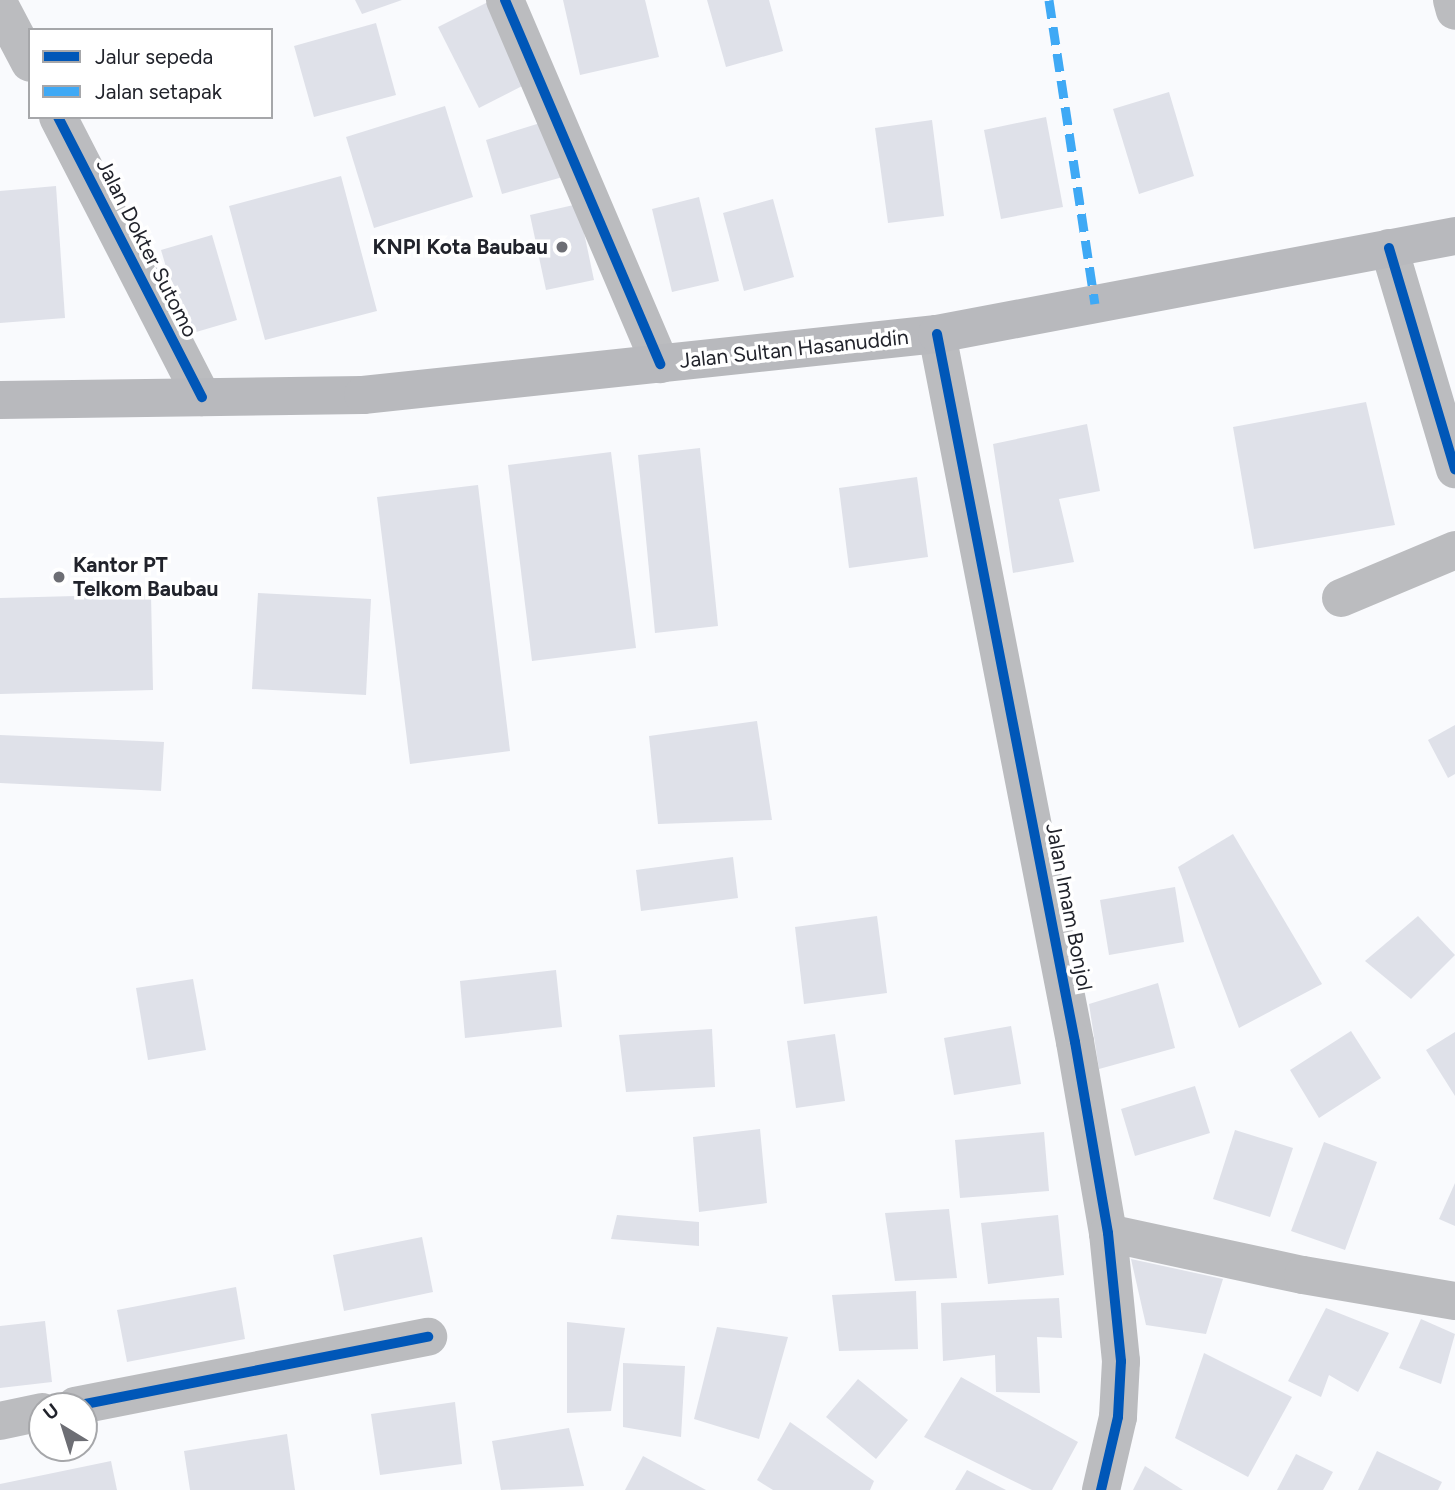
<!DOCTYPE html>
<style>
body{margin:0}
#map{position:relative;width:1455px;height:1490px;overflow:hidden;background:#f9fafd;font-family:Figtree,sans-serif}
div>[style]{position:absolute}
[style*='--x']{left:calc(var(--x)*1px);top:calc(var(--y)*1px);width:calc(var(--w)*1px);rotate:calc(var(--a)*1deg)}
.building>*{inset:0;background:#dfe1e9}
.street>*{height:38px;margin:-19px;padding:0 19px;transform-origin:19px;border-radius:19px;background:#bbbcbf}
.highway>*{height:38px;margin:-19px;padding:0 19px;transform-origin:19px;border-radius:19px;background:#b8b9bd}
.quiet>*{height:9px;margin-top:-4.5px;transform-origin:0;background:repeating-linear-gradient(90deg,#3fa9f5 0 18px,transparent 0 27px)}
.cycleway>*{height:10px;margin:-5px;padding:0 5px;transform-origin:5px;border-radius:5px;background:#0057b8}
.dots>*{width:19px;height:19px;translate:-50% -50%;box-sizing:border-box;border:4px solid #fff;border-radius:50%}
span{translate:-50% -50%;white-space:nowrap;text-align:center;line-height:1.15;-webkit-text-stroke:7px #fff;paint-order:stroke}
.poi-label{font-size:21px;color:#21232b;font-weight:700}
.right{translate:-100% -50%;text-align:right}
.left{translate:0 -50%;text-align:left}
.street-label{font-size:21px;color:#21232b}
.legend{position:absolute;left:28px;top:28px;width:245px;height:91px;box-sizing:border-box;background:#fff;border:2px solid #a6a7aa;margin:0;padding:9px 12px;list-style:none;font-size:21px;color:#21232b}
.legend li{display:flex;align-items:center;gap:14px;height:35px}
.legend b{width:35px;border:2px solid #a6a7aa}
.north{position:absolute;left:28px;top:1392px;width:70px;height:70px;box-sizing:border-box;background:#fff;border:2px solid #a6a7aa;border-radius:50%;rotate:322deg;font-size:19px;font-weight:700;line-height:28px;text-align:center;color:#21232b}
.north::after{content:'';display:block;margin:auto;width:24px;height:32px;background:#6d6e74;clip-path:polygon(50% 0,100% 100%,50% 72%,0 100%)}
</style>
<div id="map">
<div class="building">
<div style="clip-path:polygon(355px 0,402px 0,362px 14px)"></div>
<div style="clip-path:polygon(563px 0,645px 0,659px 57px,580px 75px)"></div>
<div style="clip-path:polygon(707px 0,769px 0,783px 51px,726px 67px)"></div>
<div style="clip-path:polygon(488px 2px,528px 83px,479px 108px,438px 27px)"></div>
<div style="clip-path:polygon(376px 23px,396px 95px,314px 117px,294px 46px)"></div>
<div style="clip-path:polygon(1169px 92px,1194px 176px,1139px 194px,1113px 109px)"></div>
<div style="clip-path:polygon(445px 106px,473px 197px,374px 228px,346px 137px)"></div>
<div style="clip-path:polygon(1046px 117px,1063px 207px,1001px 219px,984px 130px)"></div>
<div style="clip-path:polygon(553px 119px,570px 175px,502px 194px,486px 140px)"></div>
<div style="clip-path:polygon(932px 120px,944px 216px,888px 223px,875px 128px)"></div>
<div style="clip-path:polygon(341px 176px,377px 311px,265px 340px,229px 206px)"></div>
<div style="clip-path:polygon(56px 186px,65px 318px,0 323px,0 191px)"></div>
<div style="clip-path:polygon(699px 197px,719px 281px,672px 292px,652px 209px)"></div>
<div style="clip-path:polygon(773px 199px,794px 277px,744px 291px,723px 213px)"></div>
<div style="clip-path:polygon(578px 204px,594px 280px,546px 290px,530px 215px)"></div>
<div style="clip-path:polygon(212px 235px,237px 320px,186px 335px,161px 250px)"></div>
<div style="clip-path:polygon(1366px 402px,1395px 525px,1254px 549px,1233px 427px)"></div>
<div style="clip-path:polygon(1087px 424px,1100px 491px,1059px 499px,1074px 562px,1013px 573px,993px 444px)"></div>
<div style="clip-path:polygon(700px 448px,718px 626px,655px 633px,638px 455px)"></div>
<div style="clip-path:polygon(611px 452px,636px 648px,532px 661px,508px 465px)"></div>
<div style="clip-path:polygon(917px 477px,928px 557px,849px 568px,839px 488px)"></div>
<div style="clip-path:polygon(478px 485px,510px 751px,410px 764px,377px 497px)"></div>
<div style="clip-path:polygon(258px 593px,371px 599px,366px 695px,252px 689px)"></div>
<div style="clip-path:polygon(151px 594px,153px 690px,0 694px,0 598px)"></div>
<div style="clip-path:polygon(757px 721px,772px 820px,658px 824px,649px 736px)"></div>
<div style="clip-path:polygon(1455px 725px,1455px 774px,1448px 778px,1428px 740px)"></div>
<div style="clip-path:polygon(0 735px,164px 742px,161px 791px,0 783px)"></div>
<div style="clip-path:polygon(1233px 834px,1322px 984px,1239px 1028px,1178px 867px)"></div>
<div style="clip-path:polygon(733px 857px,738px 898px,641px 911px,636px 870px)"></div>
<div style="clip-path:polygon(1175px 887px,1184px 942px,1109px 955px,1100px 900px)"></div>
<div style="clip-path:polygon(877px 916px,887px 993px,804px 1004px,795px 927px)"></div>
<div style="clip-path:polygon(1418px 916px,1455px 955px,1411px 999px,1365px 961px)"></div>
<div style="clip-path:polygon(556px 970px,562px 1027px,465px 1038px,460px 981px)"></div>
<div style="clip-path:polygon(193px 979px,206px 1050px,148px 1060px,136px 988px)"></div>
<div style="clip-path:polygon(1158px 983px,1175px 1048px,1099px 1069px,1089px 1004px)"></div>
<div style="clip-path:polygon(1011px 1026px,1021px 1084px,954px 1095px,944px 1038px)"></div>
<div style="clip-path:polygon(712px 1029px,715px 1087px,626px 1092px,619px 1035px)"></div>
<div style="clip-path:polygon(1351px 1031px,1381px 1078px,1319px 1118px,1290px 1070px)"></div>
<div style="clip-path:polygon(1455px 1032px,1455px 1096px,1426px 1050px)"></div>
<div style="clip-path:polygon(835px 1034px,845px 1101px,796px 1108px,787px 1041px)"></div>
<div style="clip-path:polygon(1195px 1086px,1210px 1133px,1135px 1156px,1121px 1109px)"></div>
<div style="clip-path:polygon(760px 1129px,767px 1203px,699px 1212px,693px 1137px)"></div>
<div style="clip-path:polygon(1235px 1130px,1293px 1148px,1270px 1217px,1213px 1199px)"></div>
<div style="clip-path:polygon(1044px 1132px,1049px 1191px,960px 1198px,955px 1140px)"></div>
<div style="clip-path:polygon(1324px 1142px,1377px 1162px,1345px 1250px,1291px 1231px)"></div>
<div style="clip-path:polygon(1455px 1183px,1455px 1226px,1439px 1219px)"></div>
<div style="clip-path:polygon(949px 1209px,957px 1278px,895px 1281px,885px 1213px)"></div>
<div style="clip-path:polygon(617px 1215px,699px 1222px,699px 1246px,611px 1239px)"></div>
<div style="clip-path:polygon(1058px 1215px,1064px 1275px,988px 1284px,981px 1223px)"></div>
<div style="clip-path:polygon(422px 1237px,433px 1292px,344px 1311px,333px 1255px)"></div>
<div style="clip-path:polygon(1131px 1259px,1223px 1279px,1206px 1334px,1146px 1325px)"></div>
<div style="clip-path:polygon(236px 1287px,245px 1339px,127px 1362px,117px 1310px)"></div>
<div style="clip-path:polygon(916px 1291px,918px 1349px,839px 1351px,832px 1295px)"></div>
<div style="clip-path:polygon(1059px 1298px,1062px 1338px,1037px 1337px,1040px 1393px,996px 1392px,995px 1355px,943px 1361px,941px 1303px)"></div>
<div style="clip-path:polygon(1326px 1308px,1389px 1333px,1358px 1392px,1329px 1375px,1321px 1397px,1288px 1381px)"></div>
<div style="clip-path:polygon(1421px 1319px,1455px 1334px,1441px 1384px,1399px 1368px)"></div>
<div style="clip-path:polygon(45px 1321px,52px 1382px,0 1388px,0 1326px)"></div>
<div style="clip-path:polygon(567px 1322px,625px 1328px,611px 1411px,567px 1413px)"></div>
<div style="clip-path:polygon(717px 1327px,788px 1337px,759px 1439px,694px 1419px)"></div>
<div style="clip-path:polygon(1204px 1353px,1292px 1397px,1248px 1477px,1175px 1438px)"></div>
<div style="clip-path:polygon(623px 1363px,685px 1366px,681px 1437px,623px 1427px)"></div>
<div style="clip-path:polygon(961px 1377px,1078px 1442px,1052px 1490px,1032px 1490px,924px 1437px)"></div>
<div style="clip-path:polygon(858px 1379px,908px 1420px,876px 1459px,826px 1417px)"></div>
<div style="clip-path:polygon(455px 1402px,462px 1464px,380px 1475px,371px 1414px)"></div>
<div style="clip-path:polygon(790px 1422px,874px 1481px,870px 1490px,773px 1490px,757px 1480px)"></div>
<div style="clip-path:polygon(569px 1428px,584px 1486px,501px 1490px,492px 1441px)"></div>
<div style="clip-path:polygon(287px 1434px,295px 1490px,190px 1490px,184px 1451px)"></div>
<div style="clip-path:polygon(1377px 1451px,1442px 1482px,1438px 1490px,1358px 1490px)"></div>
<div style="clip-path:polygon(1296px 1454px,1333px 1472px,1323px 1490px,1277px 1490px)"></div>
<div style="clip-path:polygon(643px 1456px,706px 1490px,625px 1490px)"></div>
<div style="clip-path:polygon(111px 1461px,117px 1490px,0 1490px,0 1484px)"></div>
<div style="clip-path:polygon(1145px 1466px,1183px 1490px,1133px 1490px)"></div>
<div style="clip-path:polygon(967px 1470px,1006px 1490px,955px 1490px)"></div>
</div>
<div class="street">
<div style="--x:505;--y:0;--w:396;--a:66.9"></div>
<div style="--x:1452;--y:0;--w:11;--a:75"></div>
<div style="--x:0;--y:6;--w:64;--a:62.2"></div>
<div style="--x:58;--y:117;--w:315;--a:62.8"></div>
<div style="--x:1389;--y:248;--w:231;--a:73.4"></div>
<div style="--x:937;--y:334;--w:721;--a:78.97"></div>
<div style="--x:1075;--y:1042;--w:194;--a:80.2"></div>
<div style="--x:1108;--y:1233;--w:129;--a:84.2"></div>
<div style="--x:1121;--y:1361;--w:56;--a:93.1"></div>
<div style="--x:1118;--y:1417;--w:75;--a:103.1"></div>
<div style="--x:1341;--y:598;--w:124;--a:-22.8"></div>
<div style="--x:1108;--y:1233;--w:199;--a:12.2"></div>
<div style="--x:1303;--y:1275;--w:154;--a:9.7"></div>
<div style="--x:75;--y:1406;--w:360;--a:-11.1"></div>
<div style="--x:0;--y:1421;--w:43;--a:-12.1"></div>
</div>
<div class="highway">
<div style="--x:0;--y:400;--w:363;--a:-0.8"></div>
<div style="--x:363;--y:395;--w:577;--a:-6.07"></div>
<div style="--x:937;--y:334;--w:527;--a:-10.71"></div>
</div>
<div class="quiet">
<div style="--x:1049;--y:0;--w:307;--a:81.4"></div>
</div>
<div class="cycleway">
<div style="--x:505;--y:0;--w:396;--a:66.9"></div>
<div style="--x:58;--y:117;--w:315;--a:62.8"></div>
<div style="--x:1389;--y:248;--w:231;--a:73.4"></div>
<div style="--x:937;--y:334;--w:721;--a:78.97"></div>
<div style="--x:1075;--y:1042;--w:194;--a:80.2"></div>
<div style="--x:1108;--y:1233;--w:129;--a:84.2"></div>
<div style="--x:1121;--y:1361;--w:56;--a:93.1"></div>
<div style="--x:1118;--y:1417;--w:75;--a:103.1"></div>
<div style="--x:75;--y:1406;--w:360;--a:-11.1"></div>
</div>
<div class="dots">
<div style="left:562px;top:247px;background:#6d6e74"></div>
<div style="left:59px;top:577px;background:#6d6e74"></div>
</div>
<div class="poi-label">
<span class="right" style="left:548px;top:247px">KNPI Kota Baubau</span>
<span class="left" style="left:73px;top:577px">Kantor PT<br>Telkom Baubau</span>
</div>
<div class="street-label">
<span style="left:147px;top:248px;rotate:63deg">Jalan Dokter Sutomo</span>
<span style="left:794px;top:349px;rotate:-6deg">Jalan Sultan Hasanuddin</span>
<span style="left:1069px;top:907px;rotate:79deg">Jalan Imam Bonjol</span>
</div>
<ul class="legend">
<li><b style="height:9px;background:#0057b8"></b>Jalur sepeda</li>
<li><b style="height:9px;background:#3fa9f5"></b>Jalan setapak</li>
</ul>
<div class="north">U</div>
</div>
